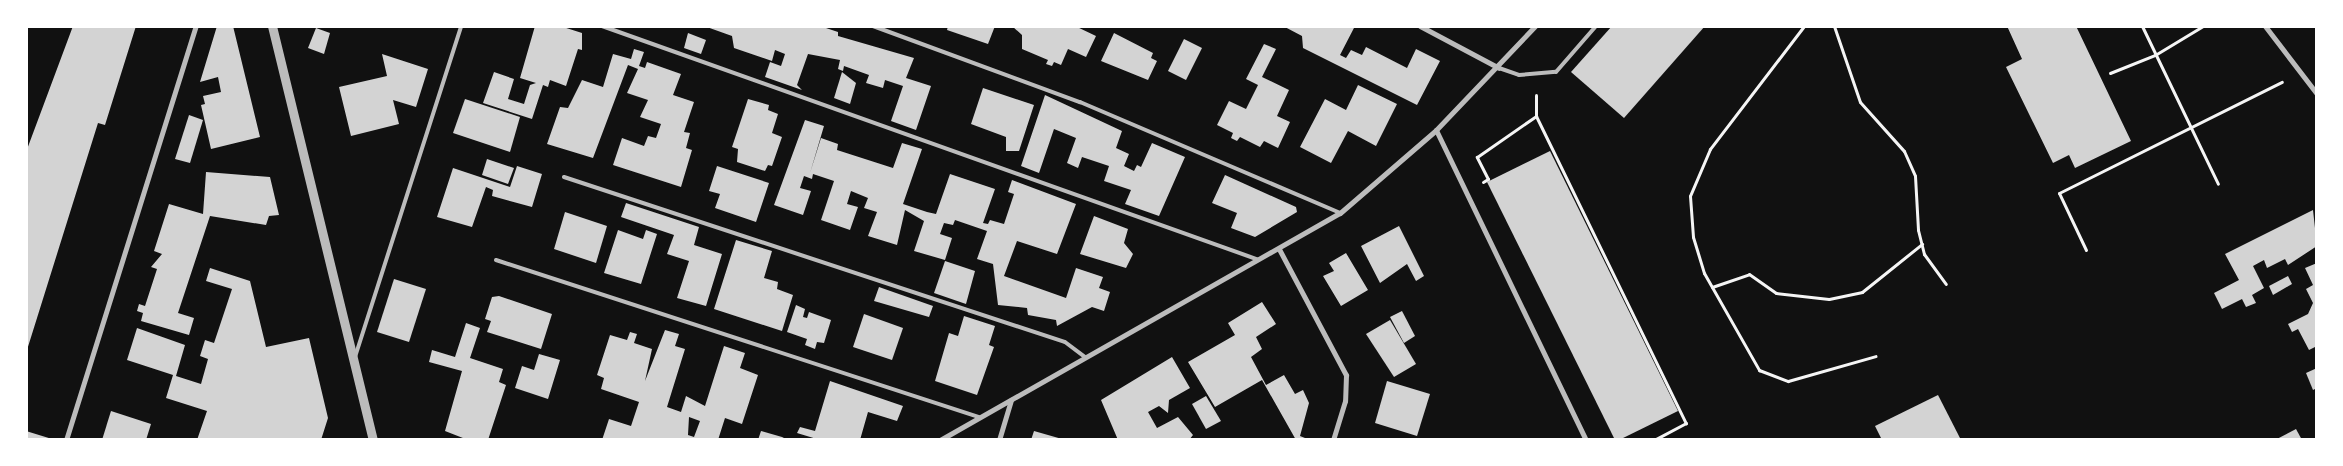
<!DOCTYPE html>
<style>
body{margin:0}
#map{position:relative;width:2343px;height:466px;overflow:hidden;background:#111;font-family:"Nunito Sans",sans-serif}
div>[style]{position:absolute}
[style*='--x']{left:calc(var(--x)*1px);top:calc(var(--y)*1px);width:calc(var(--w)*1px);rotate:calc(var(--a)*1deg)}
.building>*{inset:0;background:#d3d3d3}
.path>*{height:3px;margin:-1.5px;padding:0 1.5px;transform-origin:1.5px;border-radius:1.5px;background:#f5f5f5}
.service>*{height:4px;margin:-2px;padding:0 2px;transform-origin:2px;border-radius:2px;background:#bcbcbc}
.minor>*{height:5px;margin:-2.5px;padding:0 2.5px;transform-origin:2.5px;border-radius:2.5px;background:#bcbcbc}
.tertiary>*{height:9px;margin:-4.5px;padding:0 4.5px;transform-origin:4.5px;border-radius:4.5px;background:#bcbcbc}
span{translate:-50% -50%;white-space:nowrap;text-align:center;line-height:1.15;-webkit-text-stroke:5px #fff;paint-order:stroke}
.frame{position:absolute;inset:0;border:28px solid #fff;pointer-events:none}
</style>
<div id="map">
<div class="building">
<div style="clip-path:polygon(73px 26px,136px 26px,105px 125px,98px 123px,27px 350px,26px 152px)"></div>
<div style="clip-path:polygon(217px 26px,233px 26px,260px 137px,211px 149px,201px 105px,205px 104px,203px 96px,221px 92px,218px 77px,200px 82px)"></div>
<div style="clip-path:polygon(535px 26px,560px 26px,582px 33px,582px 50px,578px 49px,566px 86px,550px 80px,548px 87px,543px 85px,532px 119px,483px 103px,494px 72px,514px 79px,508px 99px,524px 104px,530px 85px,536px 83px,520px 78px)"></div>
<div style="clip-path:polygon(704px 26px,820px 26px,838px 32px,838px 36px,914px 58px,906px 78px,931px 86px,916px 130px,891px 121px,903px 86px,885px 80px,883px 88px,866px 83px,869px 75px,844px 66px,843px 71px,838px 69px,840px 60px,808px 54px,797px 85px,802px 90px,765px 77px,770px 62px,781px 66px,785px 54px,775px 50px,772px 61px,734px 48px,732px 36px)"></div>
<div style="clip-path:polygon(948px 26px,995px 26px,988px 44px,947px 30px)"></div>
<div style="clip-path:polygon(1012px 26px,1075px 26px,1096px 36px,1086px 57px,1068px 49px,1061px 65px,1054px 62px,1052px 66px,1046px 64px,1048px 60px,1022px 49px,1022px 35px)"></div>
<div style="clip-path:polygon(1283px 26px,1355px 26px,1340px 55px,1346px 58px,1351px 50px,1362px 55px,1366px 47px,1407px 68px,1416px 49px,1440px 61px,1417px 105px,1303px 48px,1302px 36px)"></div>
<div style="clip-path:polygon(1612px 26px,1705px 26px,1624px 118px,1571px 72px)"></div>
<div style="clip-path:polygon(2007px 26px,2076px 26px,2131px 141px,2075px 168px,2069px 155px,2053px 163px,2006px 67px,2022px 59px)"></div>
<div style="clip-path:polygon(316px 28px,330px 33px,324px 54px,308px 48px)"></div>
<div style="clip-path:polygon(688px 33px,706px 40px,701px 54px,684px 48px)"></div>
<div style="clip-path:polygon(1114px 33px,1153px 53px,1151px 58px,1157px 61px,1148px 80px,1101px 61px)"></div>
<div style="clip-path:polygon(1184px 39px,1202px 48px,1186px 80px,1168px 71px)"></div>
<div style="clip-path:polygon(1264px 44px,1276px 49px,1262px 77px,1289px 90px,1277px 116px,1290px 122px,1278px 148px,1264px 141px,1260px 147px,1240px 137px,1237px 141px,1231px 138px,1233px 133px,1217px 125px,1229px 101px,1246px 109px,1258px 85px,1246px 79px)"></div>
<div style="clip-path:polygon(634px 49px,644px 52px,639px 66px,645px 68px,647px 62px,681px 74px,673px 95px,694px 102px,684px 132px,690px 133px,686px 148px,692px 150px,681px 187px,613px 165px,622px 138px,644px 146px,648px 136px,656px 138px,661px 124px,640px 117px,648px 100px,627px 93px,638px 69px,628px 65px,593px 158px,547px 144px,560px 107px,568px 108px,582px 80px,603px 87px,613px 54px,631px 59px)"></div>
<div style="clip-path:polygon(382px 54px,428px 69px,416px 107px,393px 100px,399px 124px,351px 136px,339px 87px,387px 76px)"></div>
<div style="clip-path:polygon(842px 72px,856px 83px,850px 104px,834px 98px)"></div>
<div style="clip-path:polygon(1358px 85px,1397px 104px,1376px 146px,1348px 131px,1331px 163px,1300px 147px,1325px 99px,1346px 110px)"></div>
<div style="clip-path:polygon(983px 88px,1034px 105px,1019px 151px,1006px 151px,1006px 137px,971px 124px)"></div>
<div style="clip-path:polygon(1045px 95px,1122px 131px,1116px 148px,1129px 154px,1124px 166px,1134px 171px,1137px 165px,1141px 167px,1152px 143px,1185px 157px,1159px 216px,1125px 204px,1131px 190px,1104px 181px,1109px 166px,1082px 157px,1078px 168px,1067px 163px,1076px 138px,1054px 129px,1039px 173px,1021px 166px)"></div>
<div style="clip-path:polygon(465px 99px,520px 117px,510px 152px,453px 133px)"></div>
<div style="clip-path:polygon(748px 99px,769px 105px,768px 110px,778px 114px,772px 133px,782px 137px,772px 166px,768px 165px,765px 171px,737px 162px,738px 149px,732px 147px)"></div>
<div style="clip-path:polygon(189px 115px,203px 120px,190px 163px,175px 159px)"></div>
<div style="clip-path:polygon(805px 120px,824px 126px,810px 173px,821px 138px,838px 144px,837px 150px,893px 168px,902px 143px,922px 149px,903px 204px,927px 212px,936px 214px,950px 174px,995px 189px,983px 223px,988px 224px,990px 220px,1004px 224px,1014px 194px,1008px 192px,1012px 180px,1076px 204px,1057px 254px,1017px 241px,1004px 276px,1066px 298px,1076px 268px,1103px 277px,1099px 288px,1110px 292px,1104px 311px,1092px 307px,1057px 326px,1056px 320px,1028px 315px,1027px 308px,998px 305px,993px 264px,977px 259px,987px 231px,955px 220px,953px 225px,944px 223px,940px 234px,952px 238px,945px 260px,914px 251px,924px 221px,905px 210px,897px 245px,868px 236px,877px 212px,864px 208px,868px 198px,851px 191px,847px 204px,858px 207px,850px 230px,821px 220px,834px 181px,813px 174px,812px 179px,804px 176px,800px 188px,811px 191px,803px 215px,774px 205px)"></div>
<div style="clip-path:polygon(1550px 151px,1678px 411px,1619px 440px,1615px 440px,1487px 182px)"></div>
<div style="clip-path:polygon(487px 159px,514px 168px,508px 184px,482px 175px)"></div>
<div style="clip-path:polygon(517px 166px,542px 174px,532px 207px,492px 196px,493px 190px,486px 187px,472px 227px,437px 217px,453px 168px,510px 187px)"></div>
<div style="clip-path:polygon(717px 166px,769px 183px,756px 222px,715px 208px,720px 194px,709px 191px)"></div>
<div style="clip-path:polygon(206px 172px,270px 177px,279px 215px,269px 216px,266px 225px,210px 216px,178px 313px,194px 318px,189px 335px,141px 321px,143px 313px,137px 311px,139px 304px,145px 306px,157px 269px,151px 267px,162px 254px,154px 251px,169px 204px,203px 214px)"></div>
<div style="clip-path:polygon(1225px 175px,1296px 207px,1297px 212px,1255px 237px,1231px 228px,1237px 213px,1212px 203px)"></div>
<div style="clip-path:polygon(626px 203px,699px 227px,694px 245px,722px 254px,706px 306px,677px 298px,689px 261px,667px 254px,674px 235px,621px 217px)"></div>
<div style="clip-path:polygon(2313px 210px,2317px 246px,2288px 265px,2285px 259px,2267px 268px,2264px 260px,2253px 266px,2264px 288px,2252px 295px,2256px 303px,2246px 307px,2242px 299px,2222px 309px,2214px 293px,2239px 280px,2225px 254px)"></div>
<div style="clip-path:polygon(565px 212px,607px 226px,596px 263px,554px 249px)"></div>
<div style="clip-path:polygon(1094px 216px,1128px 229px,1124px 243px,1133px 254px,1126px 268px,1080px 254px)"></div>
<div style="clip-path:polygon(1399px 226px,1424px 276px,1416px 281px,1407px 264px,1380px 283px,1361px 246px)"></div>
<div style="clip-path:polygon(618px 230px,643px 239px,646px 230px,657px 234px,641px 284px,604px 273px)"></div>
<div style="clip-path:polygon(736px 240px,772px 251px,764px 278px,778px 282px,777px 289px,793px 295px,782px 331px,714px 309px)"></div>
<div style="clip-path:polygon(1346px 253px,1368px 290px,1341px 306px,1323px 276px,1334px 271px,1329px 263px)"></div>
<div style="clip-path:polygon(945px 261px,975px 271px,966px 304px,934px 293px)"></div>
<div style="clip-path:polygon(2317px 263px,2317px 346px,2309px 350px,2298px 329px,2292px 332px,2288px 324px,2308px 314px,2313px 303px,2306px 289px,2313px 285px,2305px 268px)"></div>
<div style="clip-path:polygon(210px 268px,250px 281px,266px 347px,309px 338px,328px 418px,321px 440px,197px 440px,207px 411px,166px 398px,173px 375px,127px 360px,137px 328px,185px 345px,176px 376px,201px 384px,208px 359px,200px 356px,205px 340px,214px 343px,232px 289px,206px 281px)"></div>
<div style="clip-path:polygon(2288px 276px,2292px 284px,2273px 295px,2269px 286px)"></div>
<div style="clip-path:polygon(394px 279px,426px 289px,409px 342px,377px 332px)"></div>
<div style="clip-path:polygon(879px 287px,933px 306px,929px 317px,874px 301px)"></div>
<div style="clip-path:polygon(499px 296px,552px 314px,541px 349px,487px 332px,491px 321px,485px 319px,492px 297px)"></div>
<div style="clip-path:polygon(1262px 302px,1276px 324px,1256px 337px,1262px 349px,1251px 357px,1266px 385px,1284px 375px,1295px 394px,1303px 390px,1309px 403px,1300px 436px,1310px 440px,1296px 440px,1262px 380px,1215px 407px,1188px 362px,1235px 335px,1228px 323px)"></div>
<div style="clip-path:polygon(796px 305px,805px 309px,803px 317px,807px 318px,809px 312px,831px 320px,824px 343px,817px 342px,815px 349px,805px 345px,807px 339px,787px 332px)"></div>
<div style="clip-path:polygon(1402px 311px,1415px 336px,1404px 343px,1390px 317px)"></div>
<div style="clip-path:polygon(864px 314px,903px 328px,892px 360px,853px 347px)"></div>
<div style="clip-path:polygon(964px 316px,995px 326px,989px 345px,994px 347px,977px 395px,935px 381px,949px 333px,958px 336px)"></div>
<div style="clip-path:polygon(1390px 320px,1416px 364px,1394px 377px,1366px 334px)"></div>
<div style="clip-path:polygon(466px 323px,480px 328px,470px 358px,503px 369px,499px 382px,506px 385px,488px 440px,468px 440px,445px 431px,462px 371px,429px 362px,432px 350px,455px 357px)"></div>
<div style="clip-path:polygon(evenodd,665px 330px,679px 334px,675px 346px,685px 349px,667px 407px,681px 412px,686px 396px,705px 406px,724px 346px,745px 353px,740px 368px,758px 375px,742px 424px,725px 418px,718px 440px,602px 440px,609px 419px,631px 426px,639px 402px,601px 389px,604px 378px,597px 375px,610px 335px,627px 340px,630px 332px,637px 334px,634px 343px,652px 349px,645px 381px,665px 330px,689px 417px,700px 421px,694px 437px,688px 435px,689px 417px)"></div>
<div style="clip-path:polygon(539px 354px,560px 360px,548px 399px,515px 388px,522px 366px,534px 370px)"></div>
<div style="clip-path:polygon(1172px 357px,1190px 388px,1169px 400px,1168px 413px,1159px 406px,1148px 412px,1157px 428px,1178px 417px,1193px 435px,1189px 440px,1118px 440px,1101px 400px)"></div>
<div style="clip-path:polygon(2317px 368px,2317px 388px,2313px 390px,2306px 373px)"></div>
<div style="clip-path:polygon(830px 381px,903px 406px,897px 421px,868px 412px,860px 440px,820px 440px,797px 433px,800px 427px,815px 431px)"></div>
<div style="clip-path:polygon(1387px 381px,1430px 394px,1417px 436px,1375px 423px)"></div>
<div style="clip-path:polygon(1938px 395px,1961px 440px,1882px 440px,1875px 426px)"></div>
<div style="clip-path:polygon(1206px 396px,1221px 421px,1206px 429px,1192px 404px)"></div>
<div style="clip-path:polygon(111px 411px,151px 424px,146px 440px,102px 440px)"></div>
<div style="clip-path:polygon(2296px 429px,2302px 440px,2275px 440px)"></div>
<div style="clip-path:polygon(26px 431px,52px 439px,52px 440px,26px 440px)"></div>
<div style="clip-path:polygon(761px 431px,782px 437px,788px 440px,758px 440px)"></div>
<div style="clip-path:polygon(1034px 431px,1062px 439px,1062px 440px,1031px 440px)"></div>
</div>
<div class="path">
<div style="--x:1804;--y:26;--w:155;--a:127.4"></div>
<div style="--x:1710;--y:149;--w:51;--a:113.1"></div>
<div style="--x:1690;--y:196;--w:41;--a:85.8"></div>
<div style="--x:1693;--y:237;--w:38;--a:73"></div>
<div style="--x:1704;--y:273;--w:112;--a:60.4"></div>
<div style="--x:1759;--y:370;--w:31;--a:21"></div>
<div style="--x:1788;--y:381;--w:91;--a:-15.9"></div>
<div style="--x:1834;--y:26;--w:80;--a:71.1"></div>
<div style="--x:1860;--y:102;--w:66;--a:48.1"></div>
<div style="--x:1904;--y:151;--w:27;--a:66"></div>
<div style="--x:1915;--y:176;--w:54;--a:86.8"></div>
<div style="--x:1918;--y:230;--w:25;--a:76"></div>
<div style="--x:1924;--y:254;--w:37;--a:54"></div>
<div style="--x:2142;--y:26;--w:175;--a:64.3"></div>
<div style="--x:2110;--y:73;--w:48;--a:-21.8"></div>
<div style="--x:2155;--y:55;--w:56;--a:-31.1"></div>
<div style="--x:1536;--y:95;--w:21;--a:90"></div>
<div style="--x:1536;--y:116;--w:342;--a:64"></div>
<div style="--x:1686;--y:423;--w:36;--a:152"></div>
<div style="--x:1483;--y:182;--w:6;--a:-31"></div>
<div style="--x:1488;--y:179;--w:25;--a:-117"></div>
<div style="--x:1477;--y:157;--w:72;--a:-34.8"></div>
<div style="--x:2086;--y:250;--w:63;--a:-115.3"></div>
<div style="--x:2059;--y:193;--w:249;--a:-26.5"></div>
<div style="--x:1712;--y:287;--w:39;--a:-19"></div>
<div style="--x:1749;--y:274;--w:33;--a:35"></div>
<div style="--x:1776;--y:293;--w:53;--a:6.5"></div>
<div style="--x:1829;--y:299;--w:34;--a:-12"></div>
<div style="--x:1862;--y:292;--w:77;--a:-38.7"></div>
</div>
<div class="service">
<div style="--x:602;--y:26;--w:697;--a:19.6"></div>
<div style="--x:873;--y:26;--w:221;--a:20.2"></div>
<div style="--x:1080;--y:102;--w:283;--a:23.1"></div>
<div style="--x:1499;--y:68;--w:21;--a:19"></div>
<div style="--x:1519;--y:75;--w:37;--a:-5"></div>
<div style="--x:1556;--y:72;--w:61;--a:-49"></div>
<div style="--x:564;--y:177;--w:527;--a:18.23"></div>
<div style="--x:1065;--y:342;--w:26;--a:37"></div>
<div style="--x:496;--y:260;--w:508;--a:18.01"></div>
<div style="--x:355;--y:357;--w:348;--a:-72.2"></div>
</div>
<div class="minor">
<div style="--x:1420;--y:26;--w:89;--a:28"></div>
<div style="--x:2265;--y:26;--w:86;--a:52.6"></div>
<div style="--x:1436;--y:130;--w:344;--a:64.2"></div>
<div style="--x:1279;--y:249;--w:143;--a:62"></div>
<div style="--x:1346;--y:375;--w:26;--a:92"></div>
<div style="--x:1345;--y:401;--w:41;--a:107.1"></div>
<div style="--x:66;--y:440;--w:434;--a:-72.6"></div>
<div style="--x:940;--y:440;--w:460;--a:-29.6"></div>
<div style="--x:1340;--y:213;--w:127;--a:-40.8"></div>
<div style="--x:1436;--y:130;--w:144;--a:-46.4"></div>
<div style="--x:999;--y:440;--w:42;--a:-73.3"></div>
</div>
<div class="tertiary">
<div style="--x:272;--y:26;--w:426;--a:76.3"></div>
</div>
<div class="frame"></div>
</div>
